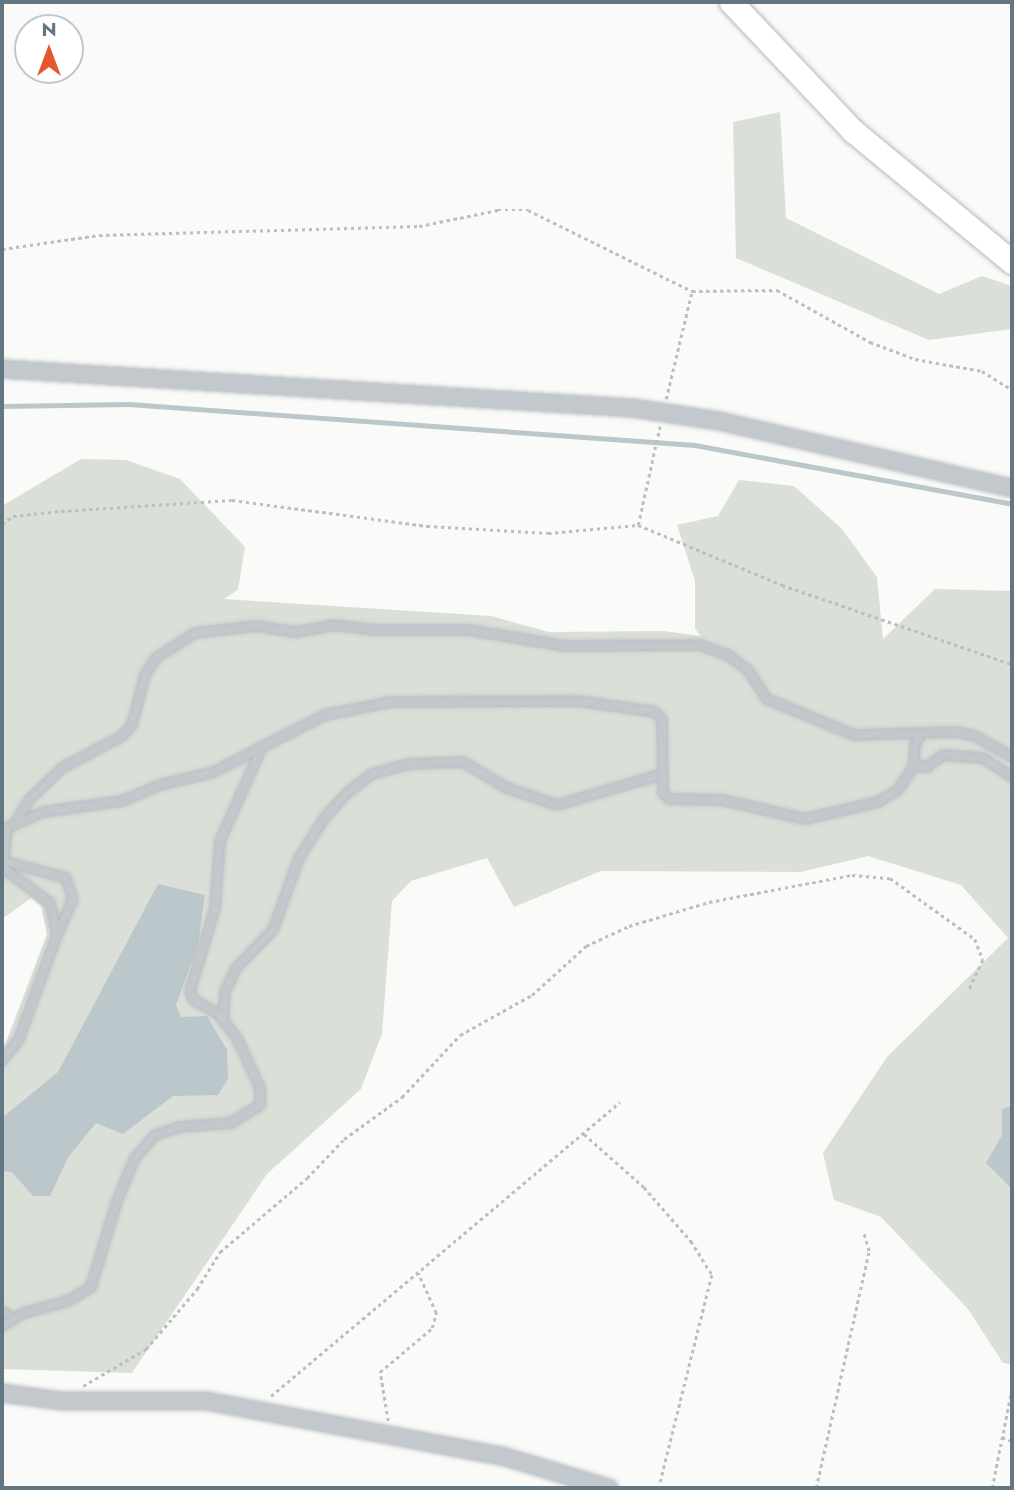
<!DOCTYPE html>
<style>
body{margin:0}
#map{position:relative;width:1014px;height:1490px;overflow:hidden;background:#fafaf8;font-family:Jost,sans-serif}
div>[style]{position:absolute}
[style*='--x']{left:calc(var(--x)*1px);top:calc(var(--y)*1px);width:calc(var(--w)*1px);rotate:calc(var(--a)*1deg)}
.green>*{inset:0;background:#dadfd7}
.water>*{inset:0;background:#bbc7cb}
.stream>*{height:4.5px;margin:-2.25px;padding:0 2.25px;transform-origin:2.25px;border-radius:2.25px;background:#bbc7cb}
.path>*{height:2.5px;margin-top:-1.25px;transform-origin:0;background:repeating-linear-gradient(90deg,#bbbfc2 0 3.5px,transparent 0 7px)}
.roads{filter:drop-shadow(0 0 2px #b3babf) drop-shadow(0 0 2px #b3babf)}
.service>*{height:8px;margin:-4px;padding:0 4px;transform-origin:4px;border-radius:4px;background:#c3c8cc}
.minor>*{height:16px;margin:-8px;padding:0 8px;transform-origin:8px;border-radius:8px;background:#c3c8cc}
.secondary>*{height:23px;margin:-11.5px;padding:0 11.5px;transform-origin:11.5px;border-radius:11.5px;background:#fff}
span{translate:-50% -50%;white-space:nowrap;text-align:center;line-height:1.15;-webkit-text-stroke:7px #fff;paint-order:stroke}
.frame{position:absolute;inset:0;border:4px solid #657683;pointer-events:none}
.north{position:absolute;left:14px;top:14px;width:70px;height:70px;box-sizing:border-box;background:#fff;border:2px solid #c1c8cd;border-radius:50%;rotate:0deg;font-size:19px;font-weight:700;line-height:28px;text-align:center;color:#657683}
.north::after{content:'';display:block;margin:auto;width:24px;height:32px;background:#e4572e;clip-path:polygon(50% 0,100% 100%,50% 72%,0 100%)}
</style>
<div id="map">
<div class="green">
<div style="clip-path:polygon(780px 112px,786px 218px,939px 294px,982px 276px,1012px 286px,1012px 329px,929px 340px,736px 258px,733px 122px)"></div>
<div style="clip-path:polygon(81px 459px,126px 460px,180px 479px,245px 547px,238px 590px,224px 599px,491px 616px,549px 632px,664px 631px,701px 636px,695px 629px,695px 581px,677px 525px,718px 516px,739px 480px,794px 486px,842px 529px,877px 577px,883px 639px,935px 589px,1012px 591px,1012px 1364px,1003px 1363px,968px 1309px,881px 1217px,834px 1200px,823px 1153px,887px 1057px,1008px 938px,961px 885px,868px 856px,801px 872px,601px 871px,514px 907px,487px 858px,411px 881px,392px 901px,382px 1034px,361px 1089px,267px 1174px,132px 1373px,2px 1369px,2px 1053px,47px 934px,41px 906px,31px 898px,2px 919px,2px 506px)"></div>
</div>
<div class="water">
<div style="clip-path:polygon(158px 884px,205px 895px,198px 944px,176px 1005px,181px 1017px,207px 1016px,227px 1050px,228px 1079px,218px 1095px,173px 1096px,123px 1134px,96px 1123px,69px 1156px,50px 1196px,33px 1196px,12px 1172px,2px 1171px,2px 1118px,58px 1072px)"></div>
<div style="clip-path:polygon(1012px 1106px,1012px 1189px,986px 1163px,1002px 1135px,1002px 1109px)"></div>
</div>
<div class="stream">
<div style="--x:2;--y:406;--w:127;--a:-0.9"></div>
<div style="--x:129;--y:404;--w:567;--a:4.14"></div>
<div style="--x:695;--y:445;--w:322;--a:10.5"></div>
</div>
<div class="path">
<div style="--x:2;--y:249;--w:98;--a:-8.2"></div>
<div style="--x:99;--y:235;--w:320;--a:-1.6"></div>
<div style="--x:419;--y:226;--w:81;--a:-11.4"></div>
<div style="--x:498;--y:210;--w:30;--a:0"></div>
<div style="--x:528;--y:210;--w:183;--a:26.3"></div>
<div style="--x:692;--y:291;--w:85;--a:-0.7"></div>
<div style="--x:777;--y:290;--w:107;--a:29.2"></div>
<div style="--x:870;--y:342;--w:48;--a:20.7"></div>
<div style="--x:915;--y:359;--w:68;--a:10.2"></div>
<div style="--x:982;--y:371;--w:36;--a:32"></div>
<div style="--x:666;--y:399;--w:111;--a:-76.5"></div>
<div style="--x:2;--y:524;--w:14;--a:-36"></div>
<div style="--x:13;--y:516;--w:48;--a:-5.9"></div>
<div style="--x:61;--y:511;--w:171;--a:-3.7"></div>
<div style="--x:232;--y:500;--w:197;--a:7.6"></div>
<div style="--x:427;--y:526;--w:121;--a:3.3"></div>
<div style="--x:548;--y:533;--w:90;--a:-5.1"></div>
<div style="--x:638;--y:525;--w:156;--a:22.6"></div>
<div style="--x:782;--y:585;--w:243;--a:19"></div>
<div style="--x:638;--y:525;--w:101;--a:-77.5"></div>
<div style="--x:584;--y:1134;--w:80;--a:41.5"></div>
<div style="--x:644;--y:1187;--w:72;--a:49"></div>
<div style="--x:691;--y:1241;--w:40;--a:58"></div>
<div style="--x:712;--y:1275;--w:219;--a:104"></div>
<div style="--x:83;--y:1386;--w:73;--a:-30.4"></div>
<div style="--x:146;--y:1349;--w:79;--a:-49.6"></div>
<div style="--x:197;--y:1289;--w:44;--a:-58.1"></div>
<div style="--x:220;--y:1252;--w:114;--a:-40.4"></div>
<div style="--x:307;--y:1178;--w:54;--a:-46.5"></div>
<div style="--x:344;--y:1139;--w:72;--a:-35.9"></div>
<div style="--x:402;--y:1097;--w:85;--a:-46.9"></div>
<div style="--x:460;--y:1035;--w:82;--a:-29.1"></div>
<div style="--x:532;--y:995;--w:73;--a:-42.2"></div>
<div style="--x:586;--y:946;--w:47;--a:-24.9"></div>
<div style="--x:629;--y:926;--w:84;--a:-16.7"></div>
<div style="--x:709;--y:902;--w:146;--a:-10.7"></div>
<div style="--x:852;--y:875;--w:38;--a:5"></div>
<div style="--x:890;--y:878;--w:105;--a:35.7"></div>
<div style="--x:975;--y:939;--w:22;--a:69"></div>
<div style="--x:983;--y:960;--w:35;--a:115"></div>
<div style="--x:271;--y:1396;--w:456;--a:-40.1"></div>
<div style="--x:388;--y:1421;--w:50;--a:-99.3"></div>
<div style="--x:380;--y:1372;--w:68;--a:-40.2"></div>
<div style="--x:432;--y:1328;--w:16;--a:-75"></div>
<div style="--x:436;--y:1313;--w:44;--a:-114.2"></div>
<div style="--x:1002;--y:1437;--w:11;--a:22"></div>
<div style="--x:816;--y:1488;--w:243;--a:-77.4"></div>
<div style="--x:869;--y:1251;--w:21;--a:-107"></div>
<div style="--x:992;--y:1488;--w:102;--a:-78.7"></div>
</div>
<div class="roads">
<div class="service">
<div style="--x:914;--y:765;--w:20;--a:-87"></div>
<div style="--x:915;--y:745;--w:13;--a:-63"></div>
<div style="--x:14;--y:825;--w:29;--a:-59"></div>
<div style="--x:29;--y:800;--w:46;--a:-44.1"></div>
<div style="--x:62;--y:768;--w:68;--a:-28.1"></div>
<div style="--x:122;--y:736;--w:15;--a:-48"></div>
<div style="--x:132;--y:725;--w:52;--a:-75.4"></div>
<div style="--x:145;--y:675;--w:20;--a:-57"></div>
<div style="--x:156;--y:658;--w:46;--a:-32.7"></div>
<div style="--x:195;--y:633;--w:62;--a:-6.4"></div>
<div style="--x:257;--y:626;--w:39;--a:9"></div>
<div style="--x:296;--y:632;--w:39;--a:-10"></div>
<div style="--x:334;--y:625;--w:39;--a:7"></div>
<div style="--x:373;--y:630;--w:95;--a:0"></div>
<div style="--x:468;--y:630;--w:99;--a:9.3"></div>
<div style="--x:566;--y:646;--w:134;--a:-0.4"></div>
<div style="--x:700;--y:645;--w:30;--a:20"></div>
<div style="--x:728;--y:655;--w:25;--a:37"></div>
<div style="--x:748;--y:670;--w:35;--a:57"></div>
<div style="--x:767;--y:699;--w:94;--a:22.5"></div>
<div style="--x:854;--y:735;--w:102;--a:-1.7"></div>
<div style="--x:956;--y:732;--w:19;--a:12"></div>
<div style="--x:975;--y:736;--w:43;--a:29.6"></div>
<div style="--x:3;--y:861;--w:65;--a:15.1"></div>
<div style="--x:66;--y:878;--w:22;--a:72"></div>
<div style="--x:73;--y:899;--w:39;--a:114"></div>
<div style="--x:223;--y:1021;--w:29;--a:-86"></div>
<div style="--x:225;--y:992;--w:26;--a:-65"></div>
<div style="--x:236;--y:968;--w:53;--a:-45.8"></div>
<div style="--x:273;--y:930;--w:77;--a:-70.1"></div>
<div style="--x:299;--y:858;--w:49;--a:-57.6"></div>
<div style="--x:325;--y:817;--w:34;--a:-47"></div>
<div style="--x:348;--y:792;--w:30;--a:-37"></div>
<div style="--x:372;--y:774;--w:39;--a:-15"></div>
<div style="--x:410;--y:764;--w:53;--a:-2.2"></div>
<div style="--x:463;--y:762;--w:51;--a:30.6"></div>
<div style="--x:507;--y:788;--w:53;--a:18.8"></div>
<div style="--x:557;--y:805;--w:110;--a:-16.3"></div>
<div style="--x:2;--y:1061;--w:28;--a:-52"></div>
<div style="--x:19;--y:1039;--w:111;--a:-69.9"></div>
<div style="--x:57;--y:935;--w:33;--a:-102"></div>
<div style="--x:50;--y:903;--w:59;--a:-143.3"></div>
<div style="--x:3;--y:868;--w:40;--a:-84.3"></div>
<div style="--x:7;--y:828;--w:39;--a:-24"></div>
<div style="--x:43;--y:812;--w:80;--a:-7.9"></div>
<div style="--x:122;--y:801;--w:41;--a:-22.8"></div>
<div style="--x:160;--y:785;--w:56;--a:-13.5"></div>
<div style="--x:214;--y:772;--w:54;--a:-27.5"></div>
<div style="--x:2;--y:1311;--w:14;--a:34"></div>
<div style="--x:2;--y:1326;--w:26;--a:-31"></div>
<div style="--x:24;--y:1313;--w:46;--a:-15.3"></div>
<div style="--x:68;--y:1301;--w:27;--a:-31"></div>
<div style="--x:91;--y:1287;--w:90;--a:-73.2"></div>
<div style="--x:117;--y:1201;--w:47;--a:-67.3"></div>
<div style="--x:135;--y:1158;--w:30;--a:-49"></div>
<div style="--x:155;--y:1135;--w:25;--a:-18"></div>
<div style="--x:179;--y:1127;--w:52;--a:-4.4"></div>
<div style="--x:231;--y:1123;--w:34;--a:-32"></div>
<div style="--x:260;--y:1105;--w:17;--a:-90"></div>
<div style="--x:260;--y:1088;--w:55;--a:-114.7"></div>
<div style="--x:237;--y:1038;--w:31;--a:-128"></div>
<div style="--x:218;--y:1014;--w:28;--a:-150"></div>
<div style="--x:194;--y:1000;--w:10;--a:-114"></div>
<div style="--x:190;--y:991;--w:87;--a:-73.2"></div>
<div style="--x:215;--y:908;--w:67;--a:-85.7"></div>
<div style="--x:220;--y:841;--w:103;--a:-65.9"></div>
<div style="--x:262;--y:747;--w:71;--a:-26.9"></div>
<div style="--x:325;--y:715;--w:66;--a:-11.3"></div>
<div style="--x:390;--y:702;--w:188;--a:-0.3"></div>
<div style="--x:578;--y:701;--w:78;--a:8.1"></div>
<div style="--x:655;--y:712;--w:10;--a:45"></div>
<div style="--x:662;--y:719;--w:74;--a:89.2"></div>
<div style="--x:663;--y:793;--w:8;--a:45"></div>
<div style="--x:669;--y:799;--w:53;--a:1.1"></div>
<div style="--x:722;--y:800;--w:85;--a:12.9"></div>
<div style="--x:805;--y:819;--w:75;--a:-13.1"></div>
<div style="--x:878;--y:802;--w:23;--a:-31"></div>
<div style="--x:898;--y:790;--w:30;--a:-57"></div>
<div style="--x:914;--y:765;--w:13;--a:9"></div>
<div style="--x:927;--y:767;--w:20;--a:-37"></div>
<div style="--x:943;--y:755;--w:40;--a:4.3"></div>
<div style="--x:983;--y:758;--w:35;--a:33"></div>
</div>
<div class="minor">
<div style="--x:2;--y:369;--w:632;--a:3.54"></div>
<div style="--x:633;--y:408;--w:87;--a:8.6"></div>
<div style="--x:719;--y:421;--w:301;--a:12.9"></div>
<div style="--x:2;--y:1393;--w:61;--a:7.6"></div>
<div style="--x:62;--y:1401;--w:145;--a:0"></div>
<div style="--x:207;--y:1401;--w:300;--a:10.6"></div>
<div style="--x:502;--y:1456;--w:112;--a:16.7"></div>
</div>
<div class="secondary">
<div style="--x:731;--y:2;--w:178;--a:46.6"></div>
<div style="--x:853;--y:131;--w:206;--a:39.5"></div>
</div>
</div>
<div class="frame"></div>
<div class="north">N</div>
</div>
